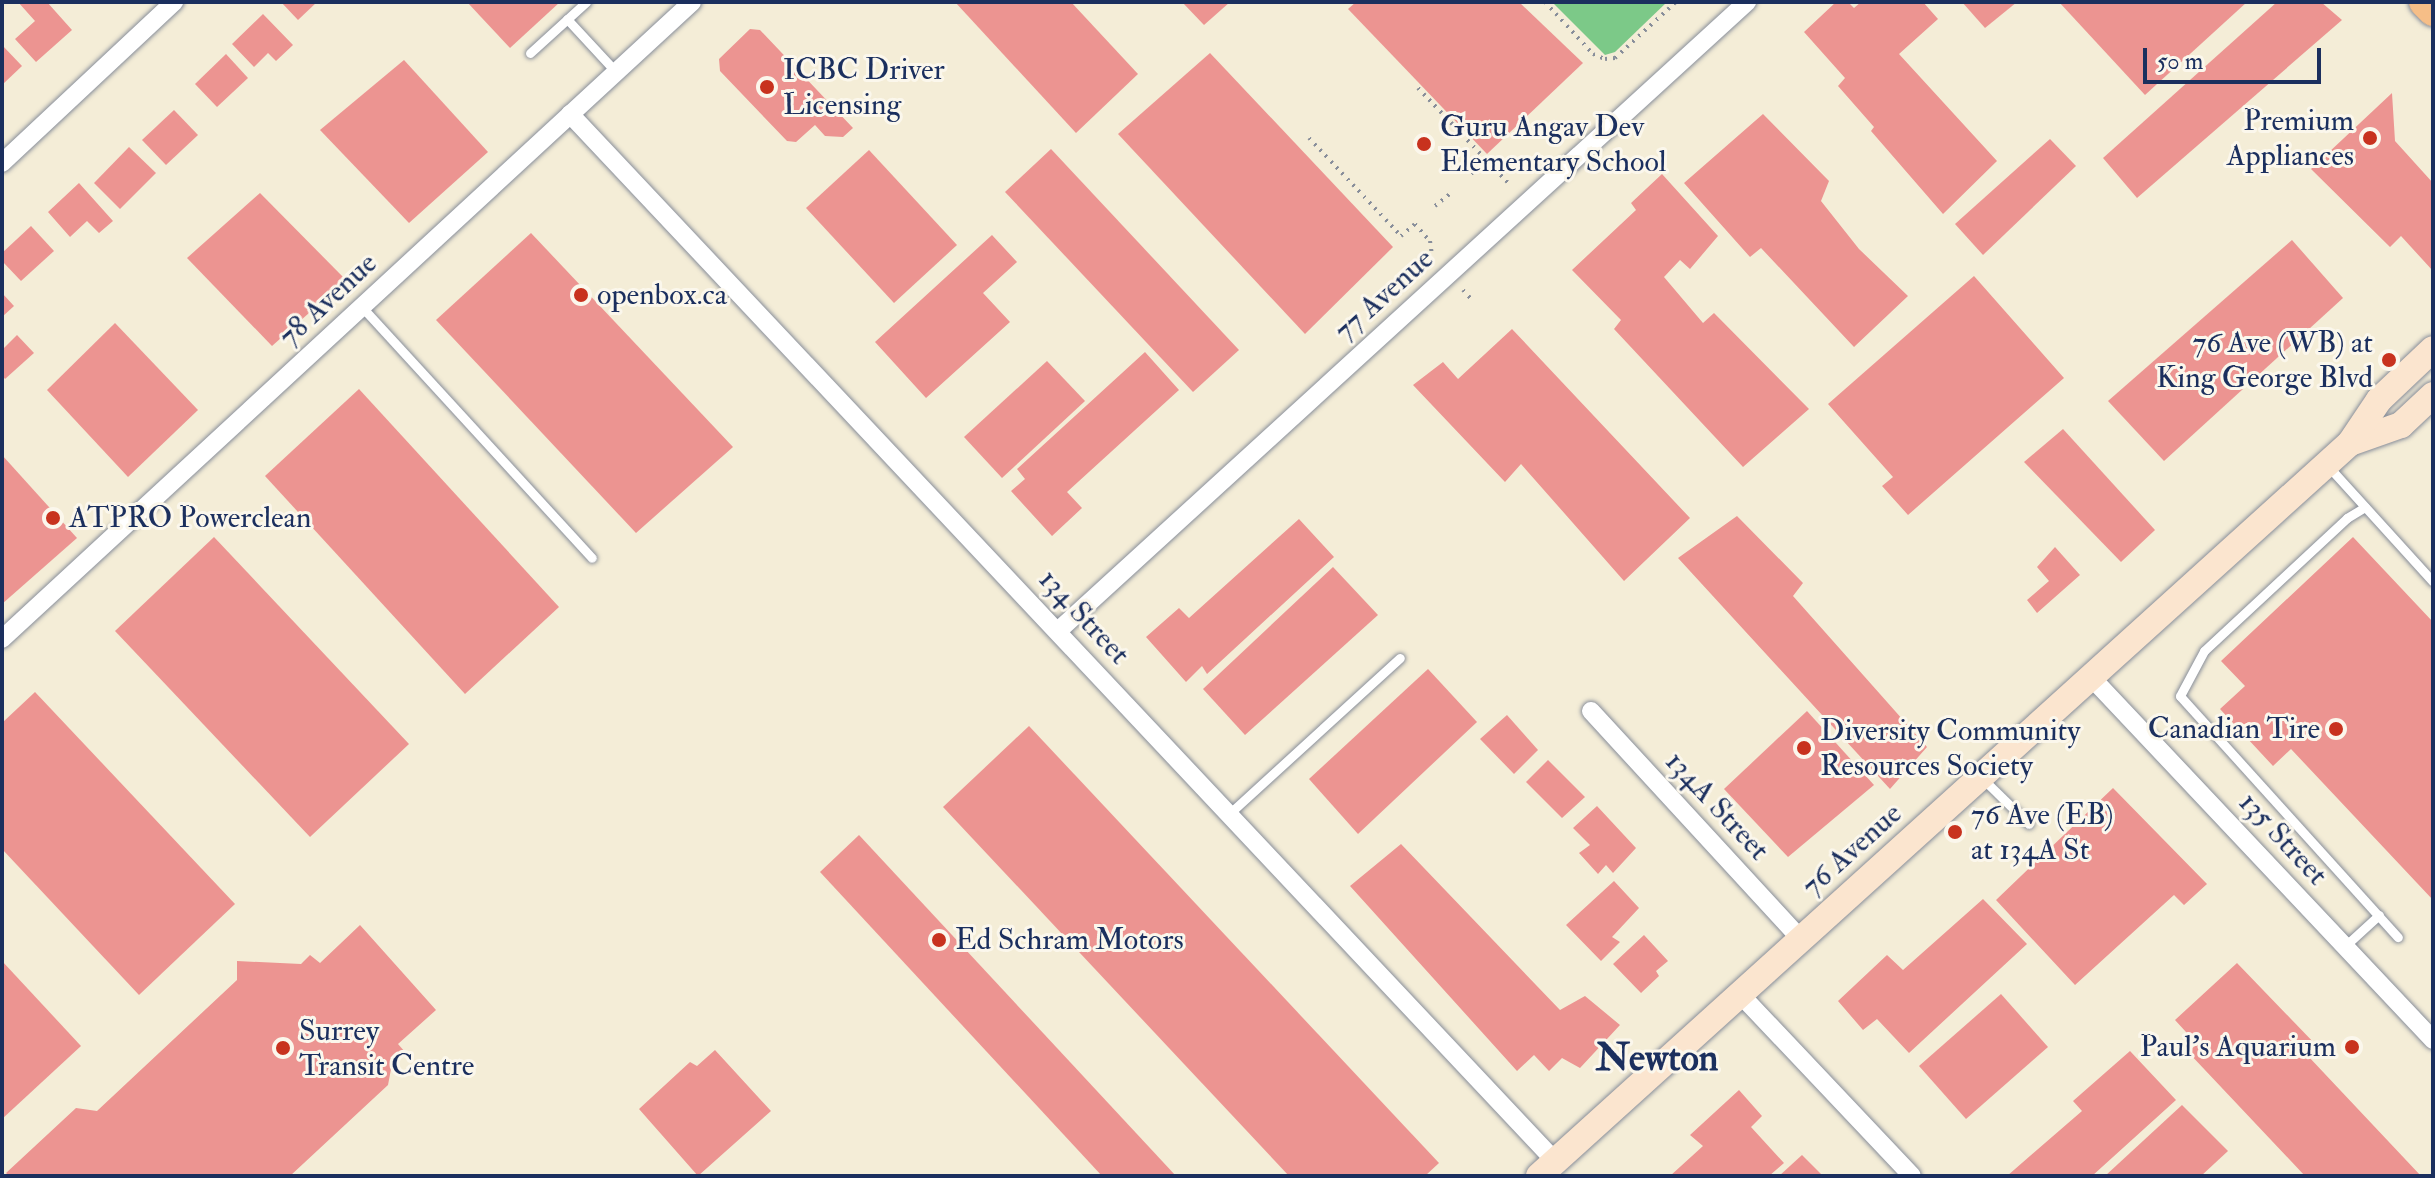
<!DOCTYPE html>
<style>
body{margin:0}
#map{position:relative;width:2435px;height:1178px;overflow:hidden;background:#f4edd7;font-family:"IM FELL Double Pica",serif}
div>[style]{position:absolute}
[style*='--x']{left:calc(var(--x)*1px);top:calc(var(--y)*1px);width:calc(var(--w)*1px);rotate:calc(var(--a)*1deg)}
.green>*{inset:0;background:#7cc988}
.building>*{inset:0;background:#ec9491}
.path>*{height:4px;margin-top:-2px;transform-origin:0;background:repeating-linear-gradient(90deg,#888e9a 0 2px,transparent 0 8px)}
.roads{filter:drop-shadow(0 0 2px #888e9a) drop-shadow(0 0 2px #888e9a)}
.lane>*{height:9px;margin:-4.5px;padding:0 4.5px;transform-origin:4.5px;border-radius:4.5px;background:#fff}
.street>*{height:18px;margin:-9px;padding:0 9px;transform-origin:9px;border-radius:9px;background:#fff}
.secondary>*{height:26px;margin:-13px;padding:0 13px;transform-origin:13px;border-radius:13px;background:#fbe5cf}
.primary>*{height:30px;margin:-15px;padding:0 15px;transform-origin:15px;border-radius:15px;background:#f6be87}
.dots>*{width:22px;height:22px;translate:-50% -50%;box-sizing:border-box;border:4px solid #fbf7ec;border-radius:50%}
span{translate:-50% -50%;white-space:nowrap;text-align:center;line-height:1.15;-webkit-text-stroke:6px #fbf7ec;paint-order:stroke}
.poi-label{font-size:30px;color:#1b2f5e}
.left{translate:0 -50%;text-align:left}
.right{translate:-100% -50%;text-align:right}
.street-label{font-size:30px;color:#1b2f5e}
.district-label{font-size:38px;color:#1b2f5e;font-weight:700}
.frame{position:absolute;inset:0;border:4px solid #1b2f5e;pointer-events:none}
.scale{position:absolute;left:2143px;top:48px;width:178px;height:36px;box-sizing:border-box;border:4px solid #1b2f5e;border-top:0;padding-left:10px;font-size:24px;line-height:28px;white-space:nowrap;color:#1b2f5e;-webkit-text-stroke:6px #fbf7ec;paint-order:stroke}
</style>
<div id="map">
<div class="green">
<div style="clip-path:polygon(1552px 2px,1667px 2px,1615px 52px,1605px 55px)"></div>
</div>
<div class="building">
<div style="clip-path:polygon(18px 2px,47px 2px,72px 30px,36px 62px,15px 39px,35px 21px)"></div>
<div style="clip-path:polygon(281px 2px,317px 2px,298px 20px)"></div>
<div style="clip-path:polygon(467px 2px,560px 2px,510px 48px)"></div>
<div style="clip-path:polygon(955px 2px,1071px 2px,1138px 74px,1076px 133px)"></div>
<div style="clip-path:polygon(1182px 2px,1230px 2px,1204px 25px)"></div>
<div style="clip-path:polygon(1356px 2px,1519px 2px,1583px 63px,1487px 154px,1348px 9px)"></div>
<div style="clip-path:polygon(1836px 2px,1848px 2px,1854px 8px,1861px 2px,1923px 2px,1938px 19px,1899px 54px,1997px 161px,1943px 214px,1871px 131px,1874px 127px,1838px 86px,1845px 78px,1804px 32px)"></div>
<div style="clip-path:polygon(1962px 2px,2017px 2px,1985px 28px)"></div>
<div style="clip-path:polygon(2059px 2px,2247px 2px,2145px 95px)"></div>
<div style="clip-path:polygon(2277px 2px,2321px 2px,2342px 20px,2137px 198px,2103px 158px)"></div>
<div style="clip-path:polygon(263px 14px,293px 45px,276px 61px,268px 53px,254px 67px,232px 44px)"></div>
<div style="clip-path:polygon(750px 29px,760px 30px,853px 128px,843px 137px,825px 136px,815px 125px,796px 142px,787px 141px,720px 71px,719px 59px)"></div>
<div style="clip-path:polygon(2px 45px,22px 66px,2px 85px)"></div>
<div style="clip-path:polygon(1210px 53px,1393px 247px,1305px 334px,1118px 134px)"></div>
<div style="clip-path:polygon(226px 54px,248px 78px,217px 107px,195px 84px)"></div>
<div style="clip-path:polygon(404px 60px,488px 152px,409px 223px,320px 130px)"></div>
<div style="clip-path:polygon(2392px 93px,2395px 141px,2433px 183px,2433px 271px,2401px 236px,2390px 247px,2311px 169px)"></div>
<div style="clip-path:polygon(174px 110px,198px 135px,166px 165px,142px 140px)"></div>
<div style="clip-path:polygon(1763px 114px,1829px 181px,1821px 201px,1859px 249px,1908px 296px,1854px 347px,1761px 248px,1750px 257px,1684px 183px)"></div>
<div style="clip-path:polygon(2050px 139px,2076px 166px,1983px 255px,1955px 224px)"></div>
<div style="clip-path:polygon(129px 147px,156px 173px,120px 209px,94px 183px)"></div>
<div style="clip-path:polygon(1051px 149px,1239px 350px,1193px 392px,1005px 192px)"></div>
<div style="clip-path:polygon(869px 150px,957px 245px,894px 303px,806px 208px)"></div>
<div style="clip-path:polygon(1662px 174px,1718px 236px,1690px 269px,1680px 260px,1664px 277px,1703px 323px,1714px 313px,1809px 409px,1743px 467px,1614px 329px,1621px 320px,1572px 270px,1636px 210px,1631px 203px)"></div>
<div style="clip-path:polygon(79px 183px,113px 221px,99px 233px,87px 221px,70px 237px,48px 212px)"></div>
<div style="clip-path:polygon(260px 193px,346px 280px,272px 346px,187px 258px)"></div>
<div style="clip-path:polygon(31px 226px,54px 251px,21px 281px,2px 261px,2px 253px)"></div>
<div style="clip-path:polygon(531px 233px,733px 447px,636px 533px,436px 320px)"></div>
<div style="clip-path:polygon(992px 235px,1017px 262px,983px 293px,1010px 322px,926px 398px,875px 342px)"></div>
<div style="clip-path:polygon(2292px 240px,2343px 298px,2164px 461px,2108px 401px)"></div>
<div style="clip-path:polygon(1974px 276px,2064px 378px,1908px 515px,1882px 486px,1893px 477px,1828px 404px)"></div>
<div style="clip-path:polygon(2px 293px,14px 306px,2px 317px)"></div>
<div style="clip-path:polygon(115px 323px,198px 410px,128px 477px,47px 390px)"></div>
<div style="clip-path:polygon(1512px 329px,1690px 518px,1624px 581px,1521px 464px,1505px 482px,1413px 385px,1443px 362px,1458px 379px)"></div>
<div style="clip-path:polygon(17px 335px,34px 353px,5px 379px,2px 375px,2px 350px)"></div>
<div style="clip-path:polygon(1145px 352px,1179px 390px,1067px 492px,1082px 508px,1052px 536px,1011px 491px,1025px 479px,1017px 469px)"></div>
<div style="clip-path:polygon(1047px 361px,1085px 401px,1002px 478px,964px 437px)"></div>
<div style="clip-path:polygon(359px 389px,559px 607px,465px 694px,265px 476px)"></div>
<div style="clip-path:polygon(2063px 429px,2155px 530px,2121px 562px,2024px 462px)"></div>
<div style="clip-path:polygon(2px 455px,77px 538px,2px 604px)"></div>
<div style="clip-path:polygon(1737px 516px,1803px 583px,1793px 596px,1927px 747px,1890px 789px,1678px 558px)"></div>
<div style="clip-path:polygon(1299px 519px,1334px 557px,1207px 674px,1202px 666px,1186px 682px,1146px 637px,1179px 608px,1189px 618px)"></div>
<div style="clip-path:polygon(214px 537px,409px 744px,310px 837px,115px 631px)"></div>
<div style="clip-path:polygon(2353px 537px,2433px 622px,2433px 900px,2291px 749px,2273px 766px,2220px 709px,2245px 686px,2221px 661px)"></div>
<div style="clip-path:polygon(2055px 547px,2080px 575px,2037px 613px,2027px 600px,2049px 581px,2037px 567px)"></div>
<div style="clip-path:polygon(1333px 567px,1378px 615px,1245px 735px,1203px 689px)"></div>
<div style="clip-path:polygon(1428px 669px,1477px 722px,1358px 834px,1309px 779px)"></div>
<div style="clip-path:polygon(35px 692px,235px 904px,139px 995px,2px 849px,2px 723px)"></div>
<div style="clip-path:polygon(1807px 711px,1874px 785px,1788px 857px,1724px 789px)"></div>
<div style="clip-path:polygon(1507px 715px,1538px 750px,1514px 774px,1480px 739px)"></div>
<div style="clip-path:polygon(1029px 726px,1439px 1163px,1425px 1176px,1289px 1176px,943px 807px)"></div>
<div style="clip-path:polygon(1548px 760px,1585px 797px,1562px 818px,1526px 782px)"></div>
<div style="clip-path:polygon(2113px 788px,2207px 884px,2184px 905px,2174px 895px,2075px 985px,1996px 900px)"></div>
<div style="clip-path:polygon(1597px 806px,1636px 848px,1613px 873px,1606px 865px,1598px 874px,1579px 853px,1590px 845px,1573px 828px)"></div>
<div style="clip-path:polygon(859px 835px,1176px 1176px,1102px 1176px,820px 872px)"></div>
<div style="clip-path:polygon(1401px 844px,1560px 1010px,1585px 996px,1620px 1025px,1580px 1068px,1562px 1058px,1549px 1071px,1534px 1055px,1517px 1071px,1350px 886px)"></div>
<div style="clip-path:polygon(1614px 881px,1639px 908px,1612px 937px,1620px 942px,1601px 961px,1566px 925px)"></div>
<div style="clip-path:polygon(1983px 899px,2027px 944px,1909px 1053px,1877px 1019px,1863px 1030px,1838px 1001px,1887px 955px,1903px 970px)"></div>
<div style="clip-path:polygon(360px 925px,436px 1010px,398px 1044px,405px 1052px,392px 1064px,388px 1085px,290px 1176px,9px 1176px,6px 1173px,76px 1108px,97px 1111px,237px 980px,237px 961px,301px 964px,310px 955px,320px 963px)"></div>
<div style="clip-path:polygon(1644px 935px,1668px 961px,1656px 971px,1659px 976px,1641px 993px,1613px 964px)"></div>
<div style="clip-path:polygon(2px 961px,81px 1046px,2px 1119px)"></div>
<div style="clip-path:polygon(2237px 963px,2318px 1047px,2308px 1056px,2421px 1176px,2305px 1176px,2188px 1052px,2197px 1044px,2175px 1020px)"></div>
<div style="clip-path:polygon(2001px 994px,2048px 1047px,1966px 1119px,1919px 1066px)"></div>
<div style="clip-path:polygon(715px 1050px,771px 1111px,698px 1176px,639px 1109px,690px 1062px,697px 1066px)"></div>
<div style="clip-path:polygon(2130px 1051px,2176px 1100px,2092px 1176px,2007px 1176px,2082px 1111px,2073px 1101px)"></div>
<div style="clip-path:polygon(1739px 1090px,1762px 1116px,1751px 1127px,1784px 1163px,1769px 1176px,1670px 1176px,1703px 1146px,1690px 1135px)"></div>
<div style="clip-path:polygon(2182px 1105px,2228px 1151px,2201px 1176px,2105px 1176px)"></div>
<div style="clip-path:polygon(1802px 1155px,1823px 1176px,1779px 1176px)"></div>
</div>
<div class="path">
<div style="--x:1545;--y:2;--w:71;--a:47.3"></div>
<div style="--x:1593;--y:54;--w:13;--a:23"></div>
<div style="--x:1605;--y:59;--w:10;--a:-6"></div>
<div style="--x:1615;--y:58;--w:83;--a:-42.6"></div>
<div style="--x:1418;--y:88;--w:134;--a:46.5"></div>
<div style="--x:1309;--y:138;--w:134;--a:46.8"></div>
<div style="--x:1401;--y:236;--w:18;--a:-41"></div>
<div style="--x:1415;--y:224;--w:23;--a:49"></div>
<div style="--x:1430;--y:241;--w:15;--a:82"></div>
<div style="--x:1471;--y:174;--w:20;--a:-45"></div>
<div style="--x:1435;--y:206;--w:21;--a:-39"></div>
<div style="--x:1463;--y:290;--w:12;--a:48"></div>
</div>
<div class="roads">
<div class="lane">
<div style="--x:567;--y:19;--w:72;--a:47.2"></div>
<div style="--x:530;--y:53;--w:76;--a:-42.3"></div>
<div style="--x:362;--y:307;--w:340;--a:47.5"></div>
<div style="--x:2328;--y:466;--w:156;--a:47.8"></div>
<div style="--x:2365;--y:507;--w:21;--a:149"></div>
<div style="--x:2347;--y:518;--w:195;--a:137.1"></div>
<div style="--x:2204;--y:651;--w:51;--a:118.1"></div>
<div style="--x:2180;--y:696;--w:325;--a:47.9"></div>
<div style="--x:1983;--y:779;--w:64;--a:44.4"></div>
<div style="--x:1230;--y:813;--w:230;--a:-42.4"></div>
<div style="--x:2345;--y:946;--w:46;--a:-42.4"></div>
</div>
<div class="street">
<div style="--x:570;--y:114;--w:1438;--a:46.75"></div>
<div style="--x:2;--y:163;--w:236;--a:-43.1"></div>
<div style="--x:1059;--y:630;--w:932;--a:-42.39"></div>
<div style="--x:2;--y:639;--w:939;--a:-42.71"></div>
<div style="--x:2091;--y:677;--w:499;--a:46.7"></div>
<div style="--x:1591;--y:711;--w:310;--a:47.4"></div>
<div style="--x:1740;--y:994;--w:250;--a:46.6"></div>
</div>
<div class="secondary">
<div style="--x:2350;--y:443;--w:54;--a:-19.4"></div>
<div style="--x:2401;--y:425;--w:44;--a:-43.2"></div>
<div style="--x:1539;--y:1176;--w:1093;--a:-42.11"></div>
<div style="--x:2350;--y:443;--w:52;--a:-56"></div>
<div style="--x:2379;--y:400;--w:74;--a:-43.4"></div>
</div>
<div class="primary">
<div style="--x:2424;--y:2;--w:13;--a:45"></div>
</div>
</div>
<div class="dots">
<div style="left:767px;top:87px;background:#c8321e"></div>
<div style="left:2370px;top:138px;background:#c8321e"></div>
<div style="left:1424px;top:144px;background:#c8321e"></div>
<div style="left:581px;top:295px;background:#c8321e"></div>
<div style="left:2389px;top:360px;background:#c8321e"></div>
<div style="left:53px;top:518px;background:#c8321e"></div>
<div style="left:2336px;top:729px;background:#c8321e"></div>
<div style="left:1804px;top:748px;background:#c8321e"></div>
<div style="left:1955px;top:832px;background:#c8321e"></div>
<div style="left:939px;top:940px;background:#c8321e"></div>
<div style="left:2352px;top:1047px;background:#c8321e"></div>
<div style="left:283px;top:1048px;background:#c8321e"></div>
</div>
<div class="poi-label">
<span class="left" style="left:783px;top:87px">ICBC Driver<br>Licensing</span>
<span class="right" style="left:2354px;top:138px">Premium<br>Appliances</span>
<span class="left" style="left:1440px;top:144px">Guru Angav Dev<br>Elementary School</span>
<span class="left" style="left:597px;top:295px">openbox.ca</span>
<span class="right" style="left:2373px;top:360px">76 Ave (WB) at<br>King George Blvd</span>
<span class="left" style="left:69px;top:518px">ATPRO Powerclean</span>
<span class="right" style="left:2320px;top:729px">Canadian Tire</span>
<span class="left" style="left:1820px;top:748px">Diversity Community<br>Resources Society</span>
<span class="left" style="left:1971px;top:832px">76 Ave (EB)<br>at 134A St</span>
<span class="left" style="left:955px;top:940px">Ed Schram Motors</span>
<span class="left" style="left:299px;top:1048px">Surrey<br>Transit Centre</span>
<span class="right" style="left:2336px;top:1047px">Paul's Aquarium</span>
</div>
<div class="street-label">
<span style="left:1384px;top:295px;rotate:-42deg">77 Avenue</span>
<span style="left:328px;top:300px;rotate:-43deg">78 Avenue</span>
<span style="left:1084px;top:617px;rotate:47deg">134 Street</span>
<span style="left:1717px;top:806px;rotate:47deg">134A Street</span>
<span style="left:2283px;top:839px;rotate:47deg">135 Street</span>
<span style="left:1852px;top:850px;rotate:-42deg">76 Avenue</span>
</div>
<div class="district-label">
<span style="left:1657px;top:1059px">Newton</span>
</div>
<div class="frame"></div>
<div class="scale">50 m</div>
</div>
